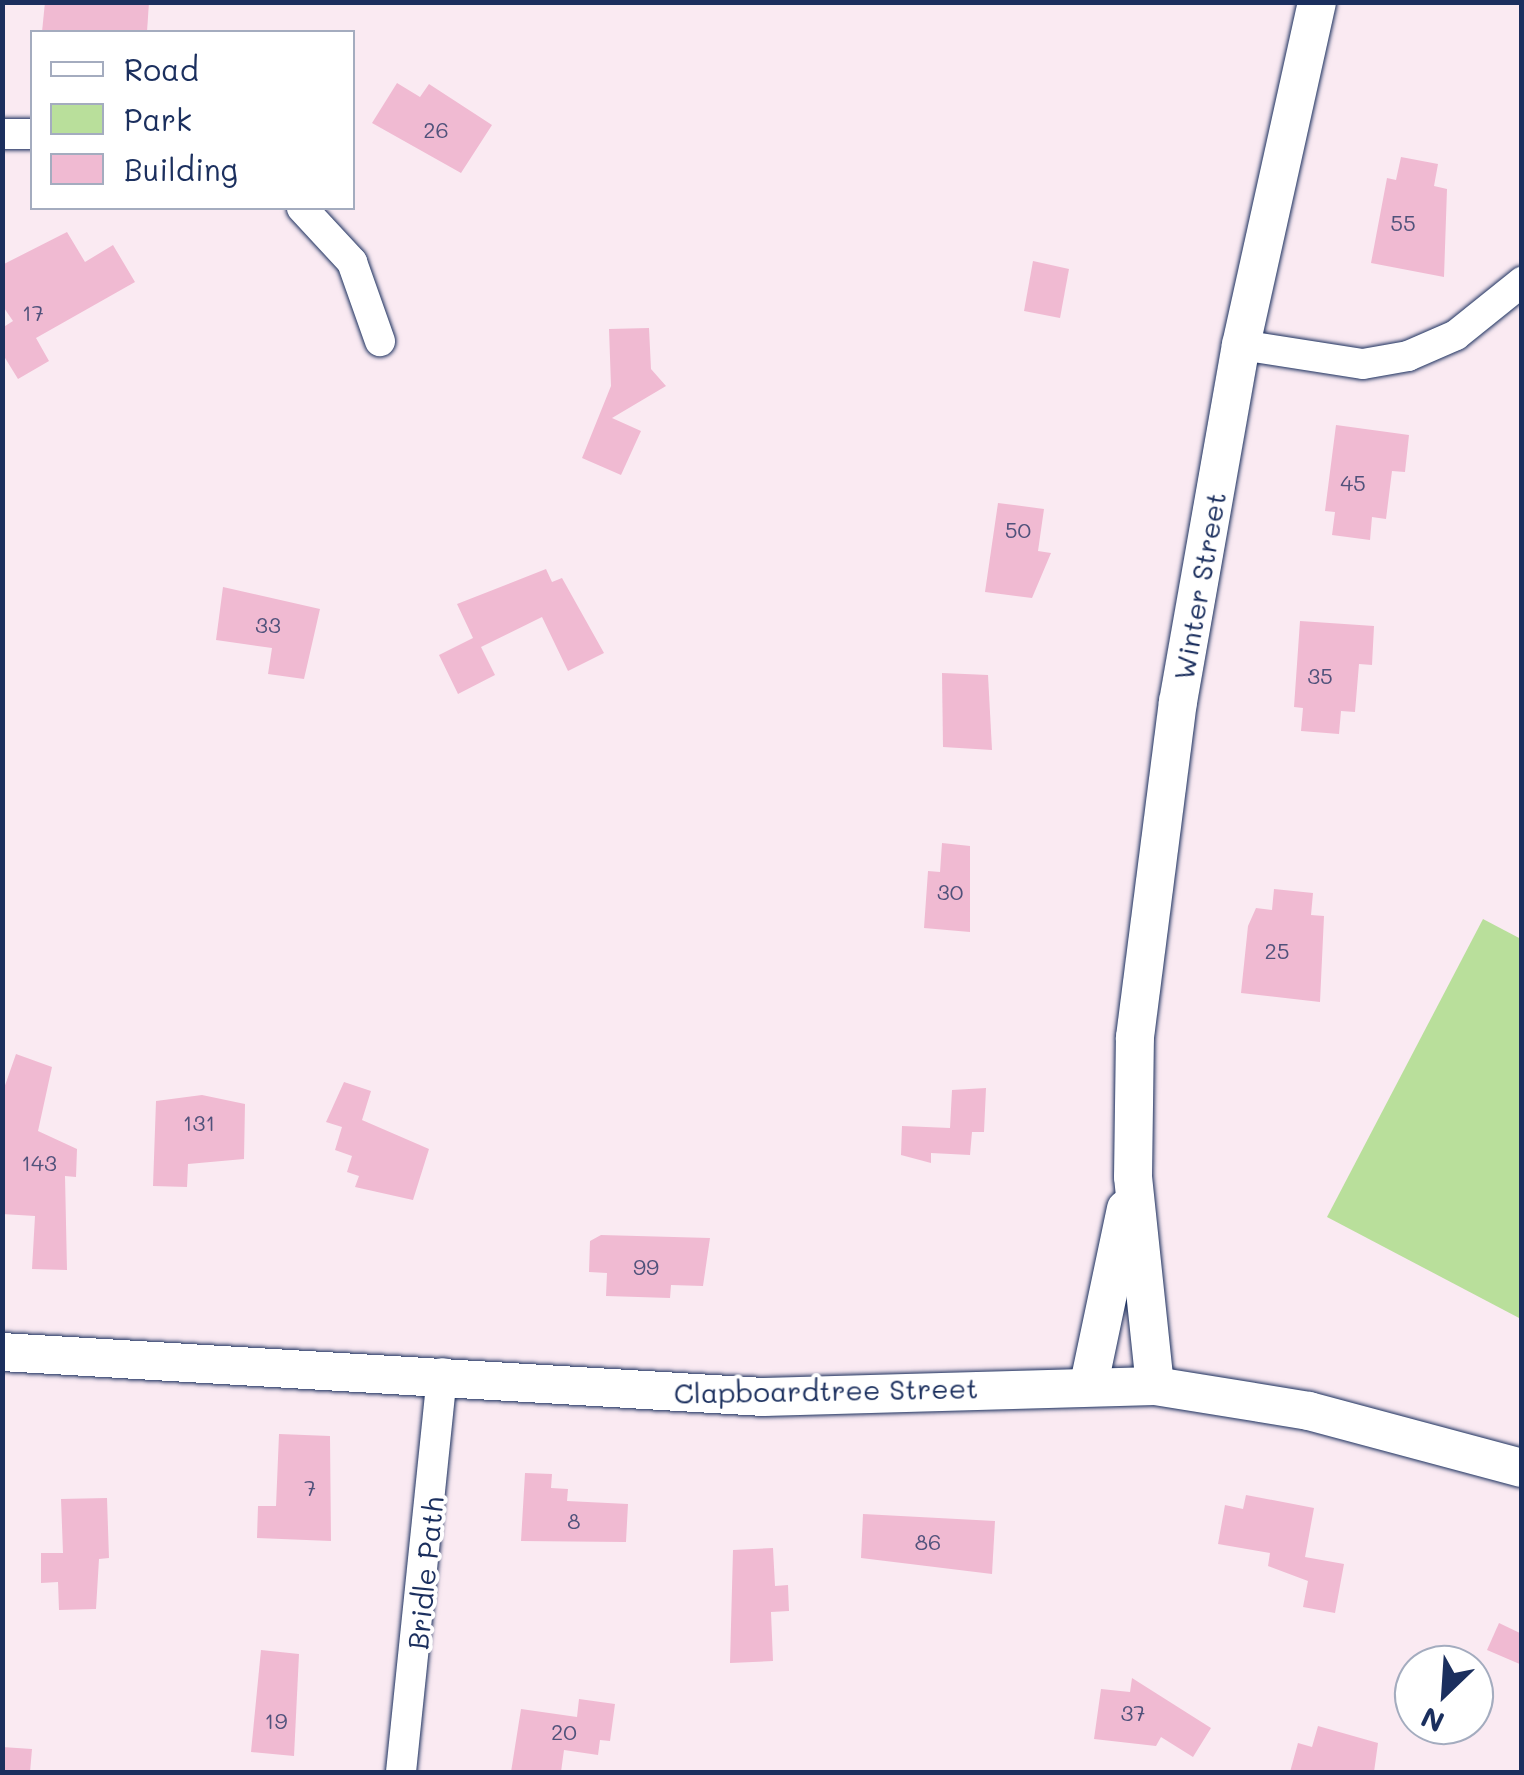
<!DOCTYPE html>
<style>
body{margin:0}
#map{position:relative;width:1524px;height:1775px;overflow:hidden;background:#faeaf2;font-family:Mali,sans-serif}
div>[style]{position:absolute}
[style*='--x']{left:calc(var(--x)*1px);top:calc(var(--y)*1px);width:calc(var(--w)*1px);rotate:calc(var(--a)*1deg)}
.green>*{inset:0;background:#b9df9b}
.building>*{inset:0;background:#f0bad2}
.roads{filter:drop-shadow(0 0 2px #1b2f5e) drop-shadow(0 0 2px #1b2f5e)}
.minor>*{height:30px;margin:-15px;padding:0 15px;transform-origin:15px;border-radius:15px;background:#fff}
.tertiary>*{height:38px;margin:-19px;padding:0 19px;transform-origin:19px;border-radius:19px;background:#fff}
span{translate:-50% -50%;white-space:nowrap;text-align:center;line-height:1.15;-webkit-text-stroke:8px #fff;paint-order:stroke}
.number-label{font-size:22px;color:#50527b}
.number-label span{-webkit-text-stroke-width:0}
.street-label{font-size:28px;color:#1b2f5e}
.frame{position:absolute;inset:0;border:5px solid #1b2f5e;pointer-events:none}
.legend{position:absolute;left:30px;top:30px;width:325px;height:180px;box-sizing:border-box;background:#fff;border:2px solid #a4acbf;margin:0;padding:12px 18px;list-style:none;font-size:30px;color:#1b2f5e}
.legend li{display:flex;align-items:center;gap:20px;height:50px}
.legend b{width:50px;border:2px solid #a4acbf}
.north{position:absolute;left:1394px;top:1645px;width:100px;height:100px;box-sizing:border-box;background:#fff;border:2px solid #a4acbf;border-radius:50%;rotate:205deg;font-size:28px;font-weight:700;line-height:40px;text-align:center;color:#1b2f5e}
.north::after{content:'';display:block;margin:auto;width:35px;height:45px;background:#1b2f5e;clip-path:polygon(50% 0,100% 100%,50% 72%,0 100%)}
</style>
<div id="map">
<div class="green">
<div style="clip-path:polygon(1483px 919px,1521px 939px,1521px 1319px,1327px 1217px)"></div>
</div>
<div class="building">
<div style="clip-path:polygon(45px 2px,149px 2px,147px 32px,42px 32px)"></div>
<div style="clip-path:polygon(397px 83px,420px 97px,429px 84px,492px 125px,461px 173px,372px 123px)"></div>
<div style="clip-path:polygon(1401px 157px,1438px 164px,1434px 186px,1447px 189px,1444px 277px,1371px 263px,1387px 178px,1396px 180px)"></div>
<div style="clip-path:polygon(67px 232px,85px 262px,113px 245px,135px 282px,36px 338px,49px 361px,18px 379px,2px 353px,2px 328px,13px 321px,2px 305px,2px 265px)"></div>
<div style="clip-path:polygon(1033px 261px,1069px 269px,1060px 318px,1024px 311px)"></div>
<div style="clip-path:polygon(649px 328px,651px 369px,666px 386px,612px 418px,641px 431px,621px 475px,582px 458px,611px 386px,609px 329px)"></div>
<div style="clip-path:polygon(1336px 425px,1409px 435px,1405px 472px,1392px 471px,1386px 519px,1372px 517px,1370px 540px,1332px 535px,1335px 512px,1325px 511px)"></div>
<div style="clip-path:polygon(998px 503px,1044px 509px,1038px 551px,1051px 553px,1032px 598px,985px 592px)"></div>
<div style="clip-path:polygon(546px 569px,552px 582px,562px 578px,604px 653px,568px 671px,542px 617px,481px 647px,495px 675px,458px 694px,439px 655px,473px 638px,457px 604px)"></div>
<div style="clip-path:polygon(223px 587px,320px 609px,304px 679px,268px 674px,272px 648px,216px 640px)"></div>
<div style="clip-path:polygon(1300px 621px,1374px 626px,1372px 665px,1359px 664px,1355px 712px,1341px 711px,1339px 734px,1301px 731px,1303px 708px,1294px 707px)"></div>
<div style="clip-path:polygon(942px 673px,988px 675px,992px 750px,943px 747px)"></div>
<div style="clip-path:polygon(942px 843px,970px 846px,970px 932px,924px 928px,928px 871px,940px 872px)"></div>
<div style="clip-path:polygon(1274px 889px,1313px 893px,1311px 915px,1324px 916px,1320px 1002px,1241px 993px,1248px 926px,1256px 908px,1272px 910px)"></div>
<div style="clip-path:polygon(16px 1054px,52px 1067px,38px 1131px,77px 1149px,76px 1177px,65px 1176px,67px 1270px,32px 1269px,35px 1216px,2px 1214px,2px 1094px)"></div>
<div style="clip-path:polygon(344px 1082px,371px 1091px,362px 1120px,429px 1149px,413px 1200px,355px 1187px,359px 1176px,347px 1172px,352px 1156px,335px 1150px,342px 1127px,326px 1122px)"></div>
<div style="clip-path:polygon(986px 1088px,984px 1132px,972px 1132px,970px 1155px,931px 1153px,931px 1163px,901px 1155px,902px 1126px,950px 1128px,952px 1090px)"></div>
<div style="clip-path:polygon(202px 1095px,245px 1104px,244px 1159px,188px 1164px,187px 1187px,153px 1186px,156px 1101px)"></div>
<div style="clip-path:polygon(601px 1235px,710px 1238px,703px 1286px,671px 1285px,670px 1298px,606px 1296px,607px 1273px,589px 1272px,590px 1241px)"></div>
<div style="clip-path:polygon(279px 1434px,330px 1436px,331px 1541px,257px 1538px,258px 1506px,276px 1506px)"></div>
<div style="clip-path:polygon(525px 1473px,552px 1474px,551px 1488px,568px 1489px,567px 1501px,628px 1504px,626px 1542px,521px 1541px)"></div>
<div style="clip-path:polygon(1246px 1495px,1314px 1508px,1305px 1557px,1344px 1564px,1335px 1613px,1303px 1607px,1308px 1581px,1268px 1566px,1270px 1553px,1218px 1544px,1225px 1505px,1243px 1509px)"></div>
<div style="clip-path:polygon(107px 1498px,109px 1558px,99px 1559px,96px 1609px,59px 1610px,58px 1582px,41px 1583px,41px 1553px,63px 1553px,61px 1499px)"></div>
<div style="clip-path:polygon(863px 1514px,995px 1521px,992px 1574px,861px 1558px)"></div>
<div style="clip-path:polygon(773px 1548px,775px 1586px,788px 1585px,789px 1611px,771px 1612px,773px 1661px,730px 1663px,733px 1550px)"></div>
<div style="clip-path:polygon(1499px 1623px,1522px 1634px,1522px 1665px,1487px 1650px)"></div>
<div style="clip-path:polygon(261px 1650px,299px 1654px,294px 1756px,251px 1752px)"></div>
<div style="clip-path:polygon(1132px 1678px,1211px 1728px,1193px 1757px,1161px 1737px,1156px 1746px,1094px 1739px,1101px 1689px,1130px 1692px)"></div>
<div style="clip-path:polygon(579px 1699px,615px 1704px,610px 1741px,600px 1740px,598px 1755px,564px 1750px,561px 1772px,511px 1772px,521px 1709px,577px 1717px)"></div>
<div style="clip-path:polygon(1318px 1726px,1378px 1743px,1374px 1772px,1290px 1772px,1298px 1743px,1312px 1747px)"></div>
<div style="clip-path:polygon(2px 1747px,32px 1749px,30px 1772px,2px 1772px)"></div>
</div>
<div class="roads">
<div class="minor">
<div style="--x:2;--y:134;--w:30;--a:0"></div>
<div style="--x:302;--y:208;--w:74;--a:47.2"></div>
<div style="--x:352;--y:262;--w:84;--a:70.5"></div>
<div style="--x:1241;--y:345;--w:123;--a:8.9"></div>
<div style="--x:1363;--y:364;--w:46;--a:-10.1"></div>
<div style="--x:1408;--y:356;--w:52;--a:-23.6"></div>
<div style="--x:1456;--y:335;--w:85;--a:-38.8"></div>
<div style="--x:401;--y:1772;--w:401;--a:-84.1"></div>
</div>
<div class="tertiary">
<div style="--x:2;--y:1352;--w:763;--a:3.38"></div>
<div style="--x:764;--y:1397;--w:391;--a:-1.6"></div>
<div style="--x:1155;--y:1386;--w:156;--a:9.2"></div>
<div style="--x:1309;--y:1411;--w:220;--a:15"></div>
<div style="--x:1089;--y:1384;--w:179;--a:-78.1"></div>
<div style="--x:1155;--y:1386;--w:210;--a:-96"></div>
<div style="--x:1133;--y:1177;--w:140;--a:-89.2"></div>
<div style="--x:1135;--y:1037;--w:338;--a:-82.7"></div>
<div style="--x:1178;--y:702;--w:363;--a:-80"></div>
<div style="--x:1241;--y:345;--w:351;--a:-77.5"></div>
</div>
</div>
<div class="number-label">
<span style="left:436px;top:130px">26</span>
<span style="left:1403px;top:223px">55</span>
<span style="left:33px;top:313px">17</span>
<span style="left:1353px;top:483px">45</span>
<span style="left:1018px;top:530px">50</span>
<span style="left:268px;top:625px">33</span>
<span style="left:1320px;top:676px">35</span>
<span style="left:950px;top:892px">30</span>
<span style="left:1277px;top:951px">25</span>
<span style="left:199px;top:1123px">131</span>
<span style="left:39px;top:1163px">143</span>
<span style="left:646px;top:1267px">99</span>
<span style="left:310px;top:1488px">7</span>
<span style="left:574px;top:1521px">8</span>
<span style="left:928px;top:1542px">86</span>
<span style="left:1133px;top:1713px">37</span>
<span style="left:276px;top:1721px">19</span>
<span style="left:564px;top:1732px">20</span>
</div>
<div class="street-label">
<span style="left:1199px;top:586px;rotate:-80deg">Winter Street</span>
<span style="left:826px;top:1390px;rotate:-1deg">Clapboardtree Street</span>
<span style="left:425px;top:1573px;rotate:-84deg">Bridle Path</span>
</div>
<div class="frame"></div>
<ul class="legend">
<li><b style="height:12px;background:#fff"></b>Road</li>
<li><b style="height:28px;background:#b9df9b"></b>Park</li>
<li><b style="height:28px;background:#f0bad2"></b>Building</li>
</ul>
<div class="north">N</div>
</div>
